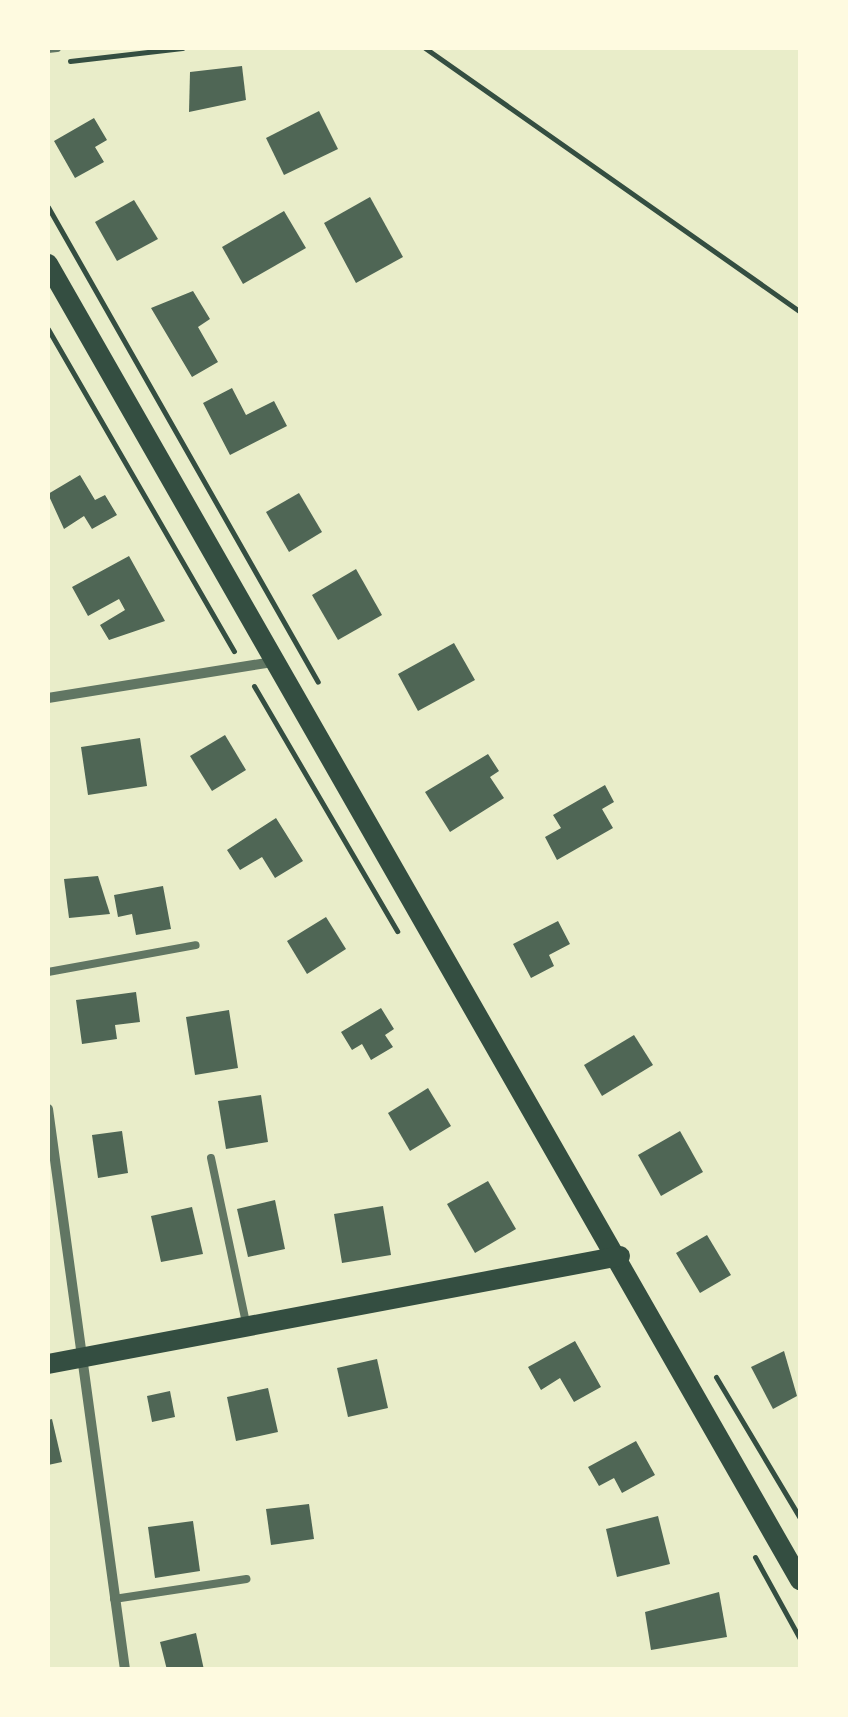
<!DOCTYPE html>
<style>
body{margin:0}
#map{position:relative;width:848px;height:1717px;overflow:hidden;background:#e9edc9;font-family:"Libre Baskerville",serif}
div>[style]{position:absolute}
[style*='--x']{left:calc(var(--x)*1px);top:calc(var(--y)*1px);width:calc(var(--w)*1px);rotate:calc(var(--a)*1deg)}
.building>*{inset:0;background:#4f6655}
.path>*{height:5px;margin:-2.5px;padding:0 2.5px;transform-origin:2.5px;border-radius:2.5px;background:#344e41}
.service>*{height:8px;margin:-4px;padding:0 4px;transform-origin:4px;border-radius:4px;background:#617663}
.minor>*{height:10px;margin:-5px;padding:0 5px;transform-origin:5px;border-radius:5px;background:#617663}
.secondary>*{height:20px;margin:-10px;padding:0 10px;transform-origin:10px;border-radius:10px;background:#344e41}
span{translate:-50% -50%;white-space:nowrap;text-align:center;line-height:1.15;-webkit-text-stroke:10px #fefae0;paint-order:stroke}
.frame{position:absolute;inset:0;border:50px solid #fefae0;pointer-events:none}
</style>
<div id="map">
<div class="building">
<div style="clip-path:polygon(242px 66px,246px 100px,189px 112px,190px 72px)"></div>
<div style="clip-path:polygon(319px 111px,338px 149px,284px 175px,266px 138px)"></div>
<div style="clip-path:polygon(94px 118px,107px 140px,95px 147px,104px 162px,75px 178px,54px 141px)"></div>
<div style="clip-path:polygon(370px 197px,403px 257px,356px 283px,324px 223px)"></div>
<div style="clip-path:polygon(134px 200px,158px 239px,117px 261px,95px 222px)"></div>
<div style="clip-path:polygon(284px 211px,306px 248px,243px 284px,222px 247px)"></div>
<div style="clip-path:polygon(193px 291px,210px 319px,198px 327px,218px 362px,192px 377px,151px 308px)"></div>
<div style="clip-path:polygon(232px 388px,246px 415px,274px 401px,287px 426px,230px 455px,203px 403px)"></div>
<div style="clip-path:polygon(80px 475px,95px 500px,105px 495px,117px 515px,92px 529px,84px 516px,64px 529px,48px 494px)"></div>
<div style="clip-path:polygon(299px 493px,322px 532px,289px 552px,266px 512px)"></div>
<div style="clip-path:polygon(129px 556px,165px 621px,109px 640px,100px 625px,125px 610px,119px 599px,88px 616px,72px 587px)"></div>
<div style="clip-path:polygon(356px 569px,382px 615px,338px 640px,312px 595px)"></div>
<div style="clip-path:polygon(454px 643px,475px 680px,418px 711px,398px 674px)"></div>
<div style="clip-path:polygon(225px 735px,246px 770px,212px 791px,190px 756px)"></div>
<div style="clip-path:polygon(140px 738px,147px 786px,88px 795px,81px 747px)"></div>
<div style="clip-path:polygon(488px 754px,499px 771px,490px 777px,504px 798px,450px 832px,425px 792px)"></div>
<div style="clip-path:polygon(605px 785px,614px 802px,602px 809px,613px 828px,557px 860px,545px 837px,561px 828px,553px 815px)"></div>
<div style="clip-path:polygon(276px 818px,303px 861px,275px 878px,262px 857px,240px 870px,227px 850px)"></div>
<div style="clip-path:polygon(98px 876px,110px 914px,69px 918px,64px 879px)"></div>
<div style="clip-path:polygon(163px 886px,171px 929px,136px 935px,132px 914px,118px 917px,114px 895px)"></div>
<div style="clip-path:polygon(326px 917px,346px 949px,307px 974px,287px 941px)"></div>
<div style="clip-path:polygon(558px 921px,570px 944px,549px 955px,554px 966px,531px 978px,513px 944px)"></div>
<div style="clip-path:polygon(136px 992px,140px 1022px,115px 1025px,117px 1039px,82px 1044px,76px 1000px)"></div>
<div style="clip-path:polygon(381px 1008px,394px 1029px,385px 1035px,393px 1047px,371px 1060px,362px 1044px,352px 1050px,341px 1032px)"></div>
<div style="clip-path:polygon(229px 1010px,238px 1068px,195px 1075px,186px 1017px)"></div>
<div style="clip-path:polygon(634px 1035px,653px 1065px,602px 1096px,584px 1065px)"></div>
<div style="clip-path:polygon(428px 1088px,451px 1126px,410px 1151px,388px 1113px)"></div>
<div style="clip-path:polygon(261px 1095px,268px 1142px,226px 1149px,218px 1101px)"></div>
<div style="clip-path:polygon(122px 1131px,128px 1173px,98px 1178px,92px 1135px)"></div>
<div style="clip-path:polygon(680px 1131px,703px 1172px,661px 1196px,638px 1155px)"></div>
<div style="clip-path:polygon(488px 1181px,516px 1229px,475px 1253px,447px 1204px)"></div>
<div style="clip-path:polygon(275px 1200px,285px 1249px,248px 1257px,237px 1209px)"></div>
<div style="clip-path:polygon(383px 1206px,391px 1255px,342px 1263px,334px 1214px)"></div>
<div style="clip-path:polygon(192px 1207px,203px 1254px,161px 1262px,151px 1216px)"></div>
<div style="clip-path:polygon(707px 1235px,731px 1275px,700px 1293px,676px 1253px)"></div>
<div style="clip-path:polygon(575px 1341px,601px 1387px,574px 1402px,560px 1378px,541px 1390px,528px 1367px)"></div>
<div style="clip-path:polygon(784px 1351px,797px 1396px,773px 1409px,751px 1367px)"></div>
<div style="clip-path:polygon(377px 1359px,388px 1408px,348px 1417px,337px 1368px)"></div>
<div style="clip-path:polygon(268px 1388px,278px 1432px,236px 1441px,227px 1397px)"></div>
<div style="clip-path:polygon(170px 1391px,175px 1417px,152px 1422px,147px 1396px)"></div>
<div style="clip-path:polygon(52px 1419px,62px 1462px,48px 1465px,48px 1420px)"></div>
<div style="clip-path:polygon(636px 1441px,655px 1475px,622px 1493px,614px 1478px,599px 1486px,588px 1467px)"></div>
<div style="clip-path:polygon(309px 1504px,314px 1539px,271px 1545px,266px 1509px)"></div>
<div style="clip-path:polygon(658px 1516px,670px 1564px,617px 1577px,606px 1529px)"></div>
<div style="clip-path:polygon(193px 1521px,200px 1571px,155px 1578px,148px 1527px)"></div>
<div style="clip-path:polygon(719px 1592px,727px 1637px,651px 1650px,645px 1612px)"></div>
<div style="clip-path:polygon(196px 1633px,204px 1670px,167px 1670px,160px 1642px)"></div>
</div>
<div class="path">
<div style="--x:425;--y:48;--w:459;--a:35.1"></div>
<div style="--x:70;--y:61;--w:113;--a:-6.6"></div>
<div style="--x:48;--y:207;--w:546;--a:60.39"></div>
<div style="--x:48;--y:329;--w:372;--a:60"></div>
<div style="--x:254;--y:686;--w:284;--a:59.7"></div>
<div style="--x:716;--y:1377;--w:164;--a:59.2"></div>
<div style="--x:755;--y:1557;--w:94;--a:61.2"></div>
</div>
<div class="service">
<div style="--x:48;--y:49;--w:9;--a:-6"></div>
<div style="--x:48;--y:972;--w:150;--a:-10.3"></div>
<div style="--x:211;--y:1158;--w:169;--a:78"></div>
<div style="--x:114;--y:1599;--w:134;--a:-8.6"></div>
</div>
<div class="minor">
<div style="--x:48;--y:698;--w:229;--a:-9.1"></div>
<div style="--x:48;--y:1109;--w:566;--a:82.18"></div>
</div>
<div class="secondary">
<div style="--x:48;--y:264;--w:1516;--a:60.26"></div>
<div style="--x:48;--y:1364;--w:582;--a:-10.69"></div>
</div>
<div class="frame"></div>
</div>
